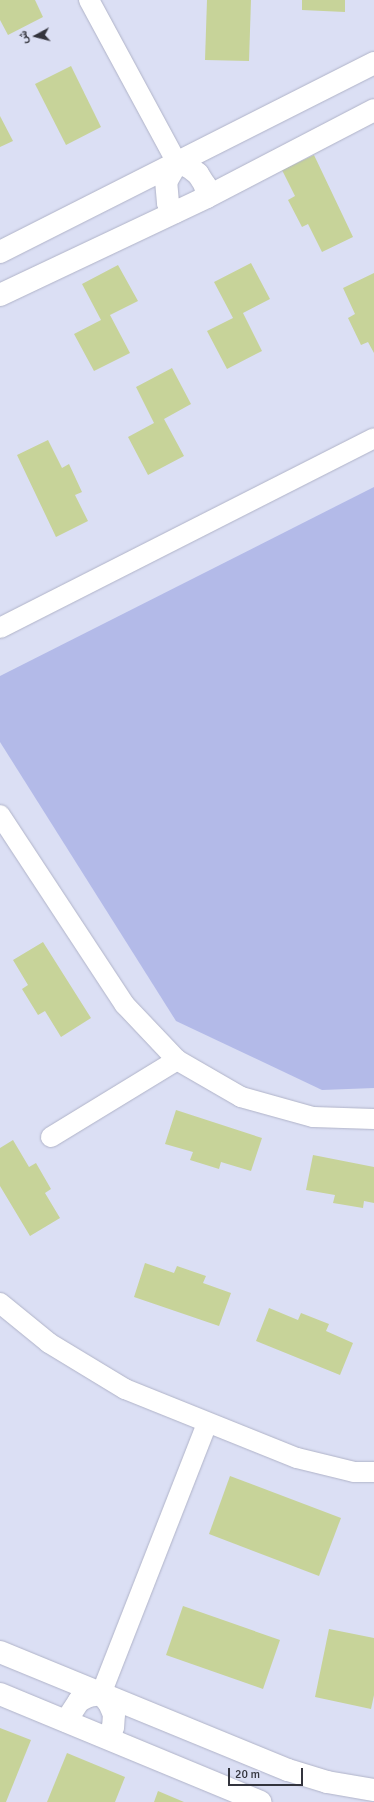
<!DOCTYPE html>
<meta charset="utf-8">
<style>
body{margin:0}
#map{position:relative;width:374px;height:1802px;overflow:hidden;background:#dbdff4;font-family:Signika,Vazirmatn,sans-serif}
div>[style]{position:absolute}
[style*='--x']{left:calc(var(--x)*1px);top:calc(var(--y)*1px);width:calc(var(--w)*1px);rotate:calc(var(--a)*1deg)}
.green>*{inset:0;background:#b3bae8}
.building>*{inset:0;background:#c7d399}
.roads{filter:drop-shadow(0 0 1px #b0b3c8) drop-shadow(0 0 1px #b0b3c8)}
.street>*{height:20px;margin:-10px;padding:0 10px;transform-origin:10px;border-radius:10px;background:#fff}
.secondary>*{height:22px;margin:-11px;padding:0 11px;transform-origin:11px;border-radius:11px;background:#fff}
span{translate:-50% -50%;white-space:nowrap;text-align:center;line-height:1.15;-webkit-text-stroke:3px #dbdff4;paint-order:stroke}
.north{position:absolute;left:16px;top:16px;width:40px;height:40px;-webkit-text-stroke:3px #dbdff4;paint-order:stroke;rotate:263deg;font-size:11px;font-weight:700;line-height:16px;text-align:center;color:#33343d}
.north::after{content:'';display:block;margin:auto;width:14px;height:18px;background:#33343d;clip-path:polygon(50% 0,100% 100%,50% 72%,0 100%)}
.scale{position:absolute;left:228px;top:1768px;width:75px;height:18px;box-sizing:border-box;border:2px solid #33343d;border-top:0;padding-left:5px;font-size:12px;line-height:14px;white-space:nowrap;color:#33343d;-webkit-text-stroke:3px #dbdff4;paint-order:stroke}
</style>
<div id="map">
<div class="green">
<div style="clip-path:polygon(374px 487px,374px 1088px,322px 1090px,176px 1021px,0 742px,0 676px)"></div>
</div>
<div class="building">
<div style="clip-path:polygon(0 0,35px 0,43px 17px,8px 35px,0 20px)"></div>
<div style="clip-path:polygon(207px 0,251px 0,249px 61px,205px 60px)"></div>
<div style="clip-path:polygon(302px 0,345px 0,345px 12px,302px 10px)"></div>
<div style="clip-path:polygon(71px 66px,101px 127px,66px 145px,35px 84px)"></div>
<div style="clip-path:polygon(0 116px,13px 141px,0 147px)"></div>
<div style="clip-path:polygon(314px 155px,353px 237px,322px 252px,308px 224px,302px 227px,288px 200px,295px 196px,282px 170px)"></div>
<div style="clip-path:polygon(251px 263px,270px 299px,243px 313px,262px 351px,227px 369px,207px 331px,233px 318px,214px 282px)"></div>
<div style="clip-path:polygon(118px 265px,138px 301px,110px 315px,130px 353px,94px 371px,74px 334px,101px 320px,82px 284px)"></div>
<div style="clip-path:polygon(374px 273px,374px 353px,368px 342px,361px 345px,348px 318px,355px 314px,343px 288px)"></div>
<div style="clip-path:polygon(172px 368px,191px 404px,164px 419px,184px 456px,148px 475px,128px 437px,154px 423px,136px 387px)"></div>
<div style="clip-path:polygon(48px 440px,62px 468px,69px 464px,82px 492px,75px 495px,88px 521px,56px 537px,17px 455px)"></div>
<div style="clip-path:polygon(43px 942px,91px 1018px,61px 1037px,45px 1011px,38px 1015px,22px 989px,28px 985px,13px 960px)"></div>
<div style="clip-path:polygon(176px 1110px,262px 1138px,251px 1171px,221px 1162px,219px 1169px,190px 1160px,193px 1152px,165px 1144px)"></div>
<div style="clip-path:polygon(13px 1140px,29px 1167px,36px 1163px,51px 1189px,45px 1193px,60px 1218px,30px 1236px,0 1186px,0 1148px)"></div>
<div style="clip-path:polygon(313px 1155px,374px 1167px,374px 1203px,364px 1201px,363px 1208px,333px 1203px,335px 1195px,306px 1190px)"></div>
<div style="clip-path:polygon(145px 1263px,174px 1273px,177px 1266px,206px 1276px,203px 1283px,231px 1293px,219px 1326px,134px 1297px)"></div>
<div style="clip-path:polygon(269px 1308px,298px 1320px,301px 1313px,329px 1324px,326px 1331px,353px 1343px,340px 1375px,256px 1341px)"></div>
<div style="clip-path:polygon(230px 1476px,341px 1518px,319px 1576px,209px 1534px)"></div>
<div style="clip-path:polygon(183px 1606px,280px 1640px,263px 1689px,166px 1655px)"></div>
<div style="clip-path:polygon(329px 1629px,374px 1638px,374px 1695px,371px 1709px,315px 1697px)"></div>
<div style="clip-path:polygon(0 1728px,31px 1740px,6px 1802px,0 1802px)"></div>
<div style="clip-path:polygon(67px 1753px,125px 1777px,115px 1802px,47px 1802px)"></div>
<div style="clip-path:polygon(158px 1791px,184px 1802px,154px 1802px)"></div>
</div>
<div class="roads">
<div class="street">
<div style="--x:89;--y:0;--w:185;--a:61.6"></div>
<div style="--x:0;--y:628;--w:419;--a:-26.9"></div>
<div style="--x:0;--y:815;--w:227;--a:56.7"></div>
<div style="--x:125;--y:1005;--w:76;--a:46.6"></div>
<div style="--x:177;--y:1060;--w:74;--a:30"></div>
<div style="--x:241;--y:1097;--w:75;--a:15.5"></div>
<div style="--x:313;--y:1117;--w:61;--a:1.9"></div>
<div style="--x:51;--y:1137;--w:148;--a:-31.4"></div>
<div style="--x:0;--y:1303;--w:63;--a:39.2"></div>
<div style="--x:49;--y:1343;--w:89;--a:31.2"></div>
<div style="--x:125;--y:1389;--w:185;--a:21.9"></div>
<div style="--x:297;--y:1458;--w:59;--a:13.8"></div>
<div style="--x:354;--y:1472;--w:20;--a:0"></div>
<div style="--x:101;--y:1694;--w:290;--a:-68.6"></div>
</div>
<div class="secondary">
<div style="--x:175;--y:212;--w:11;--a:-128"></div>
<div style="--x:168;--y:203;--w:21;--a:-95"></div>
<div style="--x:166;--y:182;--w:22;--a:-60"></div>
<div style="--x:177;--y:163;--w:13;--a:18"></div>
<div style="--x:189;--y:167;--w:11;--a:38"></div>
<div style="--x:198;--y:174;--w:13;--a:58"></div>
<div style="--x:205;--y:185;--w:12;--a:81"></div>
<div style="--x:0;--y:252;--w:419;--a:-26.8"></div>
<div style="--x:0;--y:295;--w:229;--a:-25.3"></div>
<div style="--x:207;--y:197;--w:188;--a:-27.5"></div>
<div style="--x:0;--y:1652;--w:311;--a:22.3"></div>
<div style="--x:288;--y:1770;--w:41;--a:17.1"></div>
<div style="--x:327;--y:1782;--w:48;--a:9.7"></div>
<div style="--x:0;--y:1694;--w:282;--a:22.5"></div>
<div style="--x:66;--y:1721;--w:24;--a:-57"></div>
<div style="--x:79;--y:1701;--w:11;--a:-27"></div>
<div style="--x:89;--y:1696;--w:12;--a:-9"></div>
<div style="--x:101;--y:1694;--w:12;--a:48"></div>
<div style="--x:109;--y:1703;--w:12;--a:66"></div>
<div style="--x:114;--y:1714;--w:13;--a:94"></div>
<div style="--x:113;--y:1727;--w:12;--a:114"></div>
</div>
</div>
<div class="north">ش</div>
<div class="scale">20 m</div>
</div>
